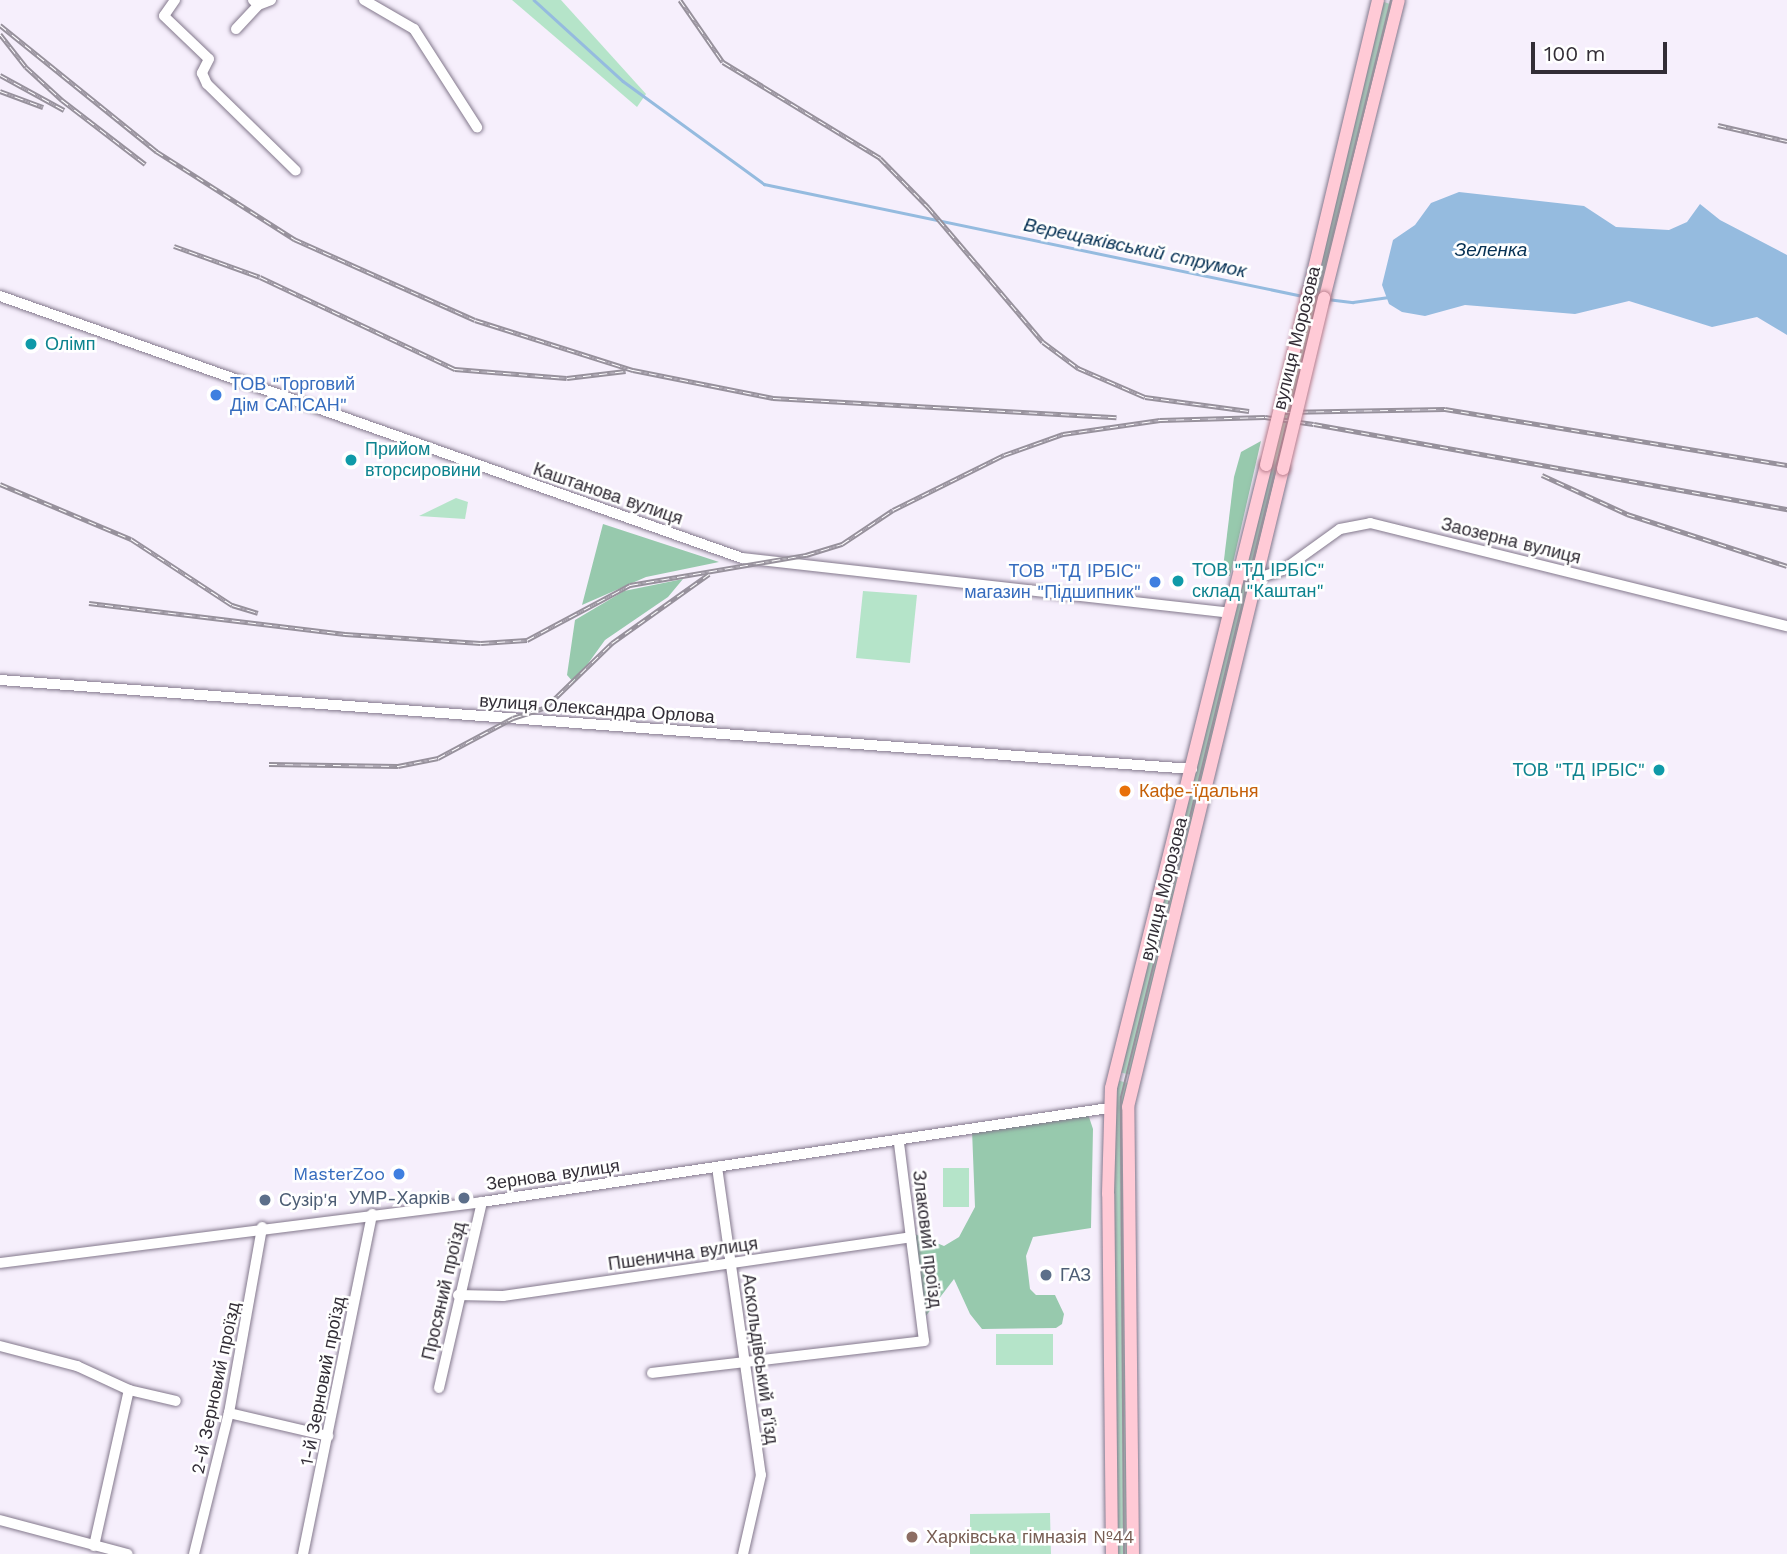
<!DOCTYPE html>
<meta charset="utf-8">
<style>
body{margin:0}
#map{position:relative;width:1787px;height:1554px;overflow:hidden;background:#f6effc;font-family:"Work Sans",sans-serif}
div>[style]{position:absolute}
[style*='--x']{left:calc(var(--x)*1px);top:calc(var(--y)*1px);width:calc(var(--w)*1px);rotate:calc(var(--a)*1deg)}
.green>*{inset:0;background:#b5e4c9}
.forest>*{inset:0;background:#97c9ad}
.water>*{inset:0;background:#95bbdf}
.stream>*{height:2.5px;margin:-1.25px;padding:0 1.25px;transform-origin:1.25px;border-radius:1.25px;background:#95bbdf}
.roads{filter:drop-shadow(0 0 2px #83788c) drop-shadow(0 0 2px #83788c)}
.minor>*{height:10px;margin:-5px;padding:0 5px;transform-origin:5px;border-radius:5px;background:#fff}
.major>*{height:12px;margin:-6px;padding:0 6px;transform-origin:6px;border-radius:6px;background:#ffcad6}
.tram>*{height:2px;margin:-1px;padding:0 1px;transform-origin:1px;border-radius:1px;background:#97919c}
.rail>*{height:5px;margin-top:-2.5px;transform-origin:0;background:repeating-linear-gradient(90deg,#fff 0 8px,#97919c 0 16px);box-sizing:border-box;border-block:2px solid #97919c}
.bridges{filter:drop-shadow(0 0 2px #b77c8c) drop-shadow(0 0 2px #b77c8c)}
.major-bridge>*{height:12px;margin:-6px;padding:0 6px;transform-origin:6px;border-radius:6px;background:#ffcad6}
.dots>*{width:19px;height:19px;translate:-50% -50%;box-sizing:border-box;border:4px solid #fff;border-radius:50%}
span{translate:-50% -50%;white-space:nowrap;text-align:center;line-height:1.15;-webkit-text-stroke:5px #fff;paint-order:stroke}
.street-label{font-size:18px;color:#322d36}
.culture-label{font-size:18px;color:#0d838f}
.left{translate:0 -50%;text-align:left}
.right{translate:-100% -50%;text-align:right}
.shop-label{font-size:18px;color:#366cbe}
.food-label{font-size:18px;color:#c56008}
.service-label{font-size:18px;color:#4e5e75}
.education-label{font-size:18px;color:#785e54}
.water-label{font-size:19px;color:#063154;font-style:italic}
.scale{position:absolute;left:1531px;top:42px;width:136px;height:32px;box-sizing:border-box;border:4px solid #322d36;border-top:0;padding-left:9px;font-size:21px;line-height:24px;white-space:nowrap;color:#322d36;-webkit-text-stroke:5px #fff;paint-order:stroke}
</style>
<div id="map">
<div class="green">
<div style="clip-path:polygon(512px 0,561px 0,646px 94px,637px 107px)"></div>
<div style="clip-path:polygon(1381px 1px,1393px 5px,1255px 570px,1244px 568px)"></div>
<div style="clip-path:polygon(456px 498px,468px 502px,465px 519px,419px 516px)"></div>
<div style="clip-path:polygon(1242px 583px,1251px 585px,1188px 849px,1176px 846px)"></div>
<div style="clip-path:polygon(863px 591px,917px 595px,910px 663px,856px 658px)"></div>
<div style="clip-path:polygon(1174px 852px,1186px 855px,1131px 1075px,1119px 1072px)"></div>
<div style="clip-path:polygon(1116px 1080px,1128px 1083px,1122px 1120px,1127px 1554px,1116px 1554px,1111px 1115px)"></div>
<div style="clip-path:polygon(943px 1168px,969px 1168px,969px 1207px,943px 1207px)"></div>
<div style="clip-path:polygon(996px 1334px,1053px 1334px,1053px 1365px,996px 1365px)"></div>
<div style="clip-path:polygon(1050px 1513px,1051px 1554px,970px 1554px,970px 1514px)"></div>
</div>
<div class="forest">
<div style="clip-path:polygon(1261px 441px,1230px 576px,1222px 576px,1234px 477px,1241px 452px)"></div>
<div style="clip-path:polygon(603px 524px,719px 562px,646px 577px,582px 605px)"></div>
<div style="clip-path:polygon(683px 579px,668px 597px,605px 640px,574px 683px,567px 675px,575px 620px,624px 591px)"></div>
<div style="clip-path:polygon(1087px 1111px,1093px 1129px,1091px 1228px,1033px 1237px,1026px 1256px,1030px 1289px,1036px 1295px,1055px 1295px,1064px 1314px,1062px 1324px,1056px 1328px,982px 1329px,970px 1314px,954px 1279px,922px 1321px,915px 1234px,944px 1246px,959px 1237px,975px 1207px,972px 1130px)"></div>
</div>
<div class="water">
<div style="clip-path:polygon(1459px 192px,1584px 206px,1616px 227px,1669px 230px,1687px 222px,1700px 204px,1720px 220px,1787px 255px,1787px 335px,1757px 317px,1712px 327px,1629px 301px,1575px 314px,1465px 305px,1425px 316px,1402px 312px,1389px 304px,1382px 285px,1393px 240px,1415px 225px,1431px 203px)"></div>
</div>
<div class="stream">
<div style="--x:534;--y:0;--w:120;--a:42.3"></div>
<div style="--x:623;--y:81;--w:175;--a:36.1"></div>
<div style="--x:764;--y:184;--w:551;--a:11.74"></div>
<div style="--x:1327;--y:299;--w:26;--a:7"></div>
<div style="--x:1353;--y:302;--w:34;--a:-8"></div>
</div>
<div class="roads">
<div class="minor">
<div style="--x:175;--y:0;--w:19;--a:125"></div>
<div style="--x:164;--y:16;--w:62;--a:43.7"></div>
<div style="--x:209;--y:59;--w:16;--a:117"></div>
<div style="--x:202;--y:73;--w:12;--a:66"></div>
<div style="--x:207;--y:84;--w:124;--a:44.3"></div>
<div style="--x:253;--y:0;--w:7;--a:45"></div>
<div style="--x:258;--y:5;--w:14;--a:-21"></div>
<div style="--x:364;--y:0;--w:58;--a:30.1"></div>
<div style="--x:414;--y:29;--w:117;--a:57.3"></div>
<div style="--x:236;--y:29;--w:33;--a:-47"></div>
<div style="--x:0;--y:296;--w:787;--a:19.45"></div>
<div style="--x:742;--y:558;--w:491;--a:6.4"></div>
<div style="--x:1239;--y:574;--w:19;--a:12"></div>
<div style="--x:1258;--y:578;--w:26;--a:-18"></div>
<div style="--x:1283;--y:570;--w:70;--a:-35.7"></div>
<div style="--x:1340;--y:529;--w:31;--a:-11"></div>
<div style="--x:1370;--y:523;--w:430;--a:13.9"></div>
<div style="--x:0;--y:680;--w:1195;--a:4.27"></div>
<div style="--x:717;--y:1167;--w:311;--a:81.9"></div>
<div style="--x:761;--y:1475;--w:81;--a:102.8"></div>
<div style="--x:0;--y:1263;--w:486;--a:-7.2"></div>
<div style="--x:482;--y:1202;--w:634;--a:-8.53"></div>
<div style="--x:458;--y:1295;--w:45;--a:1.3"></div>
<div style="--x:503;--y:1296;--w:412;--a:-8.2"></div>
<div style="--x:0;--y:1346;--w:80;--a:14.6"></div>
<div style="--x:77;--y:1366;--w:57;--a:24.8"></div>
<div style="--x:129;--y:1390;--w:48;--a:13.2"></div>
<div style="--x:652;--y:1373;--w:274;--a:-6.7"></div>
<div style="--x:924;--y:1341;--w:201;--a:-97.2"></div>
<div style="--x:439;--y:1388;--w:191;--a:-77"></div>
<div style="--x:229;--y:1413;--w:102;--a:13.1"></div>
<div style="--x:0;--y:1520;--w:132;--a:14.9"></div>
<div style="--x:94;--y:1546;--w:160;--a:-77.4"></div>
<div style="--x:194;--y:1554;--w:145;--a:-76.1"></div>
<div style="--x:229;--y:1413;--w:189;--a:-79.9"></div>
<div style="--x:303;--y:1554;--w:347;--a:-78.5"></div>
</div>
<div class="major">
<div style="--x:1308;--y:294;--w:302;--a:-76.6"></div>
<div style="--x:1324;--y:298;--w:307;--a:-75.9"></div>
<div style="--x:1112;--y:1554;--w:360;--a:-90.6"></div>
<div style="--x:1108;--y:1194;--w:106;--a:-88.4"></div>
<div style="--x:1111;--y:1088;--w:642;--a:-76.03"></div>
<div style="--x:1133;--y:1554;--w:447;--a:-90.6"></div>
<div style="--x:1128;--y:1107;--w:657;--a:-76.34"></div>
</div>
</div>
<div class="tram">
<div style="--x:1124;--y:1554;--w:457;--a:-90.4"></div>
<div style="--x:1121;--y:1097;--w:1130;--a:-76.17"></div>
</div>
<div class="rail">
<div style="--x:680;--y:0;--w:75;--a:55.3"></div>
<div style="--x:723;--y:62;--w:184;--a:31.4"></div>
<div style="--x:880;--y:158;--w:69;--a:45.6"></div>
<div style="--x:928;--y:207;--w:177;--a:49.6"></div>
<div style="--x:1043;--y:342;--w:44;--a:36.6"></div>
<div style="--x:1078;--y:368;--w:73;--a:23.4"></div>
<div style="--x:1145;--y:397;--w:105;--a:7.7"></div>
<div style="--x:0;--y:25;--w:201;--a:38.9"></div>
<div style="--x:156;--y:151;--w:164;--a:32.5"></div>
<div style="--x:294;--y:239;--w:198;--a:24.1"></div>
<div style="--x:475;--y:320;--w:166;--a:17.6"></div>
<div style="--x:633;--y:370;--w:143;--a:11.3"></div>
<div style="--x:773;--y:398;--w:344;--a:3.2"></div>
<div style="--x:0;--y:34;--w:42;--a:51.8"></div>
<div style="--x:26;--y:67;--w:49;--a:42.5"></div>
<div style="--x:62;--y:100;--w:105;--a:37.6"></div>
<div style="--x:0;--y:75;--w:73;--a:28.7"></div>
<div style="--x:0;--y:91;--w:46;--a:20.4"></div>
<div style="--x:1718;--y:125;--w:71;--a:13.1"></div>
<div style="--x:174;--y:246;--w:91;--a:19.8"></div>
<div style="--x:260;--y:277;--w:216;--a:25.3"></div>
<div style="--x:455;--y:369;--w:112;--a:4.6"></div>
<div style="--x:567;--y:378;--w:59;--a:-6.8"></div>
<div style="--x:1284;--y:412;--w:161;--a:-1.1"></div>
<div style="--x:1445;--y:409;--w:347;--a:9.3"></div>
<div style="--x:1542;--y:475;--w:94;--a:24.6"></div>
<div style="--x:1627;--y:514;--w:168;--a:18"></div>
<div style="--x:0;--y:484;--w:142;--a:22.8"></div>
<div style="--x:131;--y:539;--w:121;--a:33.2"></div>
<div style="--x:232;--y:605;--w:27;--a:17"></div>
<div style="--x:89;--y:603;--w:258;--a:6.9"></div>
<div style="--x:345;--y:634;--w:136;--a:3.8"></div>
<div style="--x:481;--y:643;--w:46;--a:-3.7"></div>
<div style="--x:527;--y:640;--w:117;--a:-28.1"></div>
<div style="--x:630;--y:585;--w:179;--a:-9.7"></div>
<div style="--x:806;--y:555;--w:38;--a:-17"></div>
<div style="--x:842;--y:544;--w:61;--a:-33.7"></div>
<div style="--x:893;--y:510;--w:124;--a:-26.4"></div>
<div style="--x:1004;--y:455;--w:63;--a:-19.6"></div>
<div style="--x:1063;--y:434;--w:98;--a:-8.2"></div>
<div style="--x:1160;--y:420;--w:105;--a:-1.6"></div>
<div style="--x:1265;--y:417;--w:49;--a:8.1"></div>
<div style="--x:1314;--y:424;--w:481;--a:10.2"></div>
<div style="--x:269;--y:764;--w:129;--a:0.9"></div>
<div style="--x:398;--y:766;--w:41;--a:-11.3"></div>
<div style="--x:438;--y:758;--w:85;--a:-28.1"></div>
<div style="--x:513;--y:718;--w:35;--a:-18"></div>
<div style="--x:546;--y:707;--w:92;--a:-44.1"></div>
<div style="--x:612;--y:643;--w:119;--a:-35.4"></div>
</div>
<div class="bridges">
<div class="major-bridge">
<div style="--x:1266;--y:465;--w:176;--a:-76.2"></div>
<div style="--x:1283;--y:469;--w:176;--a:-76.5"></div>
</div>
</div>
<div class="dots">
<div style="left:31px;top:344px;background:#0f9aa8"></div>
<div style="left:216px;top:395px;background:#3f7fe0"></div>
<div style="left:351px;top:460px;background:#0f9aa8"></div>
<div style="left:1178px;top:581px;background:#0f9aa8"></div>
<div style="left:1155px;top:582px;background:#3f7fe0"></div>
<div style="left:1659px;top:770px;background:#0f9aa8"></div>
<div style="left:1125px;top:791px;background:#e8710a"></div>
<div style="left:399px;top:1174px;background:#3f7fe0"></div>
<div style="left:464px;top:1198px;background:#5c6f8a"></div>
<div style="left:265px;top:1200px;background:#5c6f8a"></div>
<div style="left:1046px;top:1275px;background:#5c6f8a"></div>
<div style="left:912px;top:1537px;background:#8d6e63"></div>
</div>
<div class="street-label">
<span style="left:1297px;top:338px;rotate:-76deg">вулиця Морозова</span>
<span style="left:608px;top:494px;rotate:19deg">Каштанова вулиця</span>
<span style="left:1511px;top:541px;rotate:14deg">Заозерна вулиця</span>
<span style="left:597px;top:709px;rotate:4deg">вулиця Олександра Орлова</span>
<span style="left:1164px;top:889px;rotate:-76deg">вулиця Морозова</span>
<span style="left:553px;top:1175px;rotate:-8deg">Зернова вулиця</span>
<span style="left:927px;top:1239px;rotate:83deg">Злаковий проїзд</span>
<span style="left:683px;top:1254px;rotate:-8deg">Пшенична вулиця</span>
<span style="left:444px;top:1291px;rotate:-77deg">Просяний проїзд</span>
<span style="left:760px;top:1359px;rotate:82deg">Аскольдівський в'їзд</span>
<span style="left:323px;top:1381px;rotate:-79deg">1-й Зерновий проїзд</span>
<span style="left:216px;top:1388px;rotate:-78deg">2-й Зерновий проїзд</span>
</div>
<div class="culture-label">
<span class="left" style="left:45px;top:344px">Олімп</span>
<span class="left" style="left:365px;top:460px">Прийом<br>вторсировини</span>
<span class="left" style="left:1192px;top:581px">ТОВ "ТД ІРБІС"<br>склад "Каштан"</span>
<span class="right" style="left:1645px;top:770px">ТОВ "ТД ІРБІС"</span>
</div>
<div class="shop-label">
<span class="left" style="left:230px;top:395px">ТОВ "Торговий<br>Дім САПСАН"</span>
<span class="right" style="left:1141px;top:582px">ТОВ "ТД ІРБІС"<br>магазин "Підшипник"</span>
<span class="right" style="left:385px;top:1174px">MasterZoo</span>
</div>
<div class="food-label">
<span class="left" style="left:1139px;top:791px">Кафе-їдальня</span>
</div>
<div class="service-label">
<span class="right" style="left:450px;top:1198px">УМР-Харків</span>
<span class="left" style="left:279px;top:1200px">Сузір'я</span>
<span class="left" style="left:1060px;top:1275px">ГАЗ</span>
</div>
<div class="education-label">
<span class="left" style="left:926px;top:1537px">Харківська гімназія №44</span>
</div>
<div class="water-label">
<span style="left:1135px;top:248px;rotate:12deg">Верещаківський струмок</span>
<span style="left:1491px;top:250px">Зеленка</span>
</div>
<div class="scale">100 m</div>
</div>
